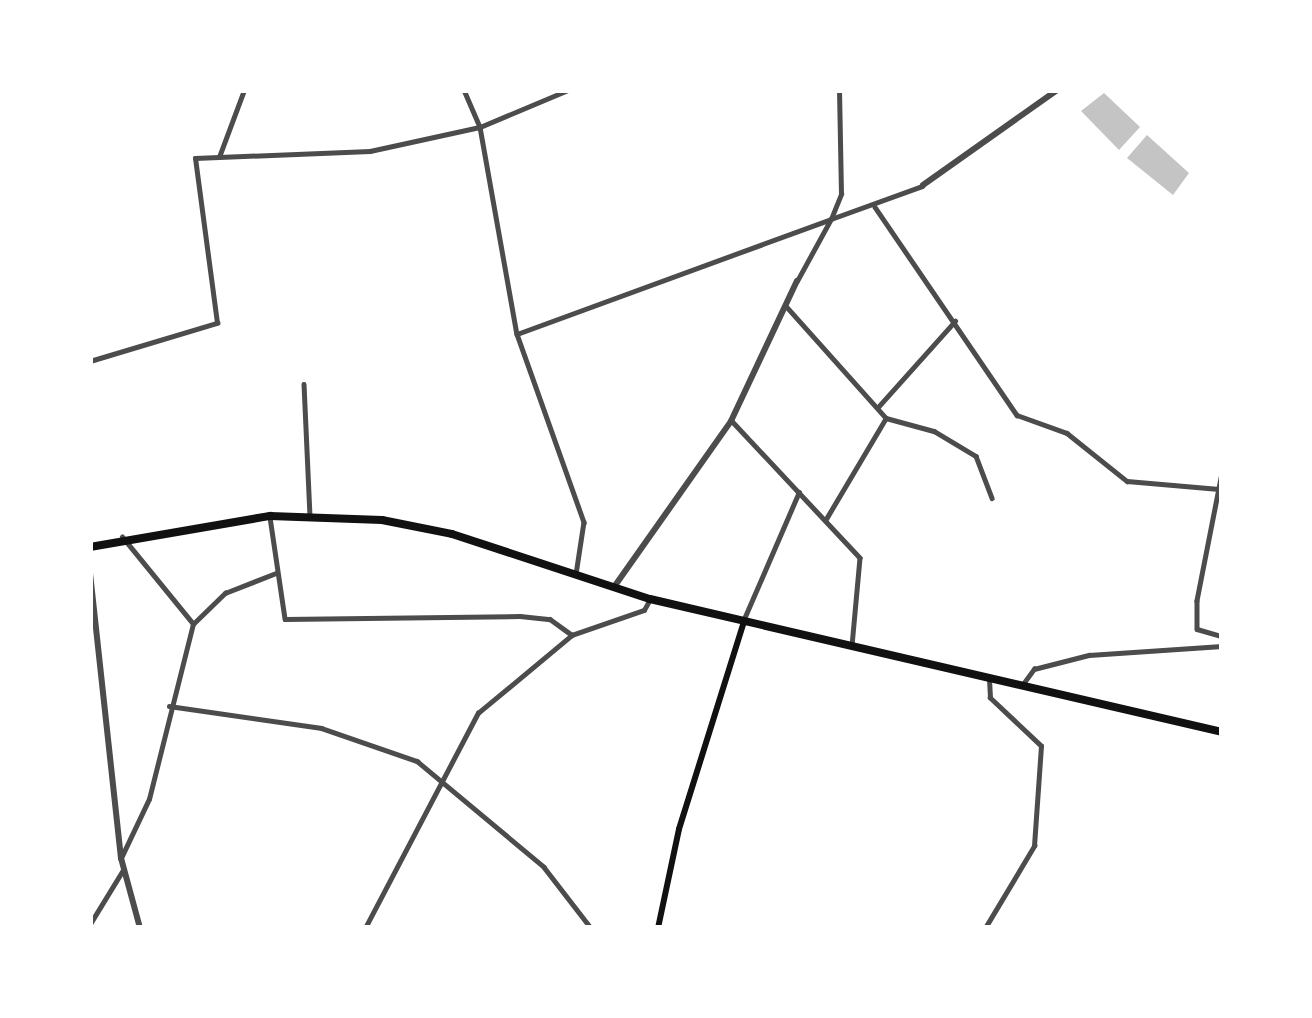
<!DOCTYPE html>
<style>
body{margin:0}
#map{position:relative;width:1312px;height:1018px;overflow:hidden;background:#fff;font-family:Rubik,sans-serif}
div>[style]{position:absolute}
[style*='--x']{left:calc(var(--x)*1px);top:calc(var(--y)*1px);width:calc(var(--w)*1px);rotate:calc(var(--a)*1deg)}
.building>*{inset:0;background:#c4c4c4}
.minor>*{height:4.5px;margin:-2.25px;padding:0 2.25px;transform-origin:2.25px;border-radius:2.25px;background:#4c4c4c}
.tertiary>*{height:6px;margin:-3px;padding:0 3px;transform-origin:3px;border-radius:3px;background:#4c4c4c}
.secondary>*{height:6px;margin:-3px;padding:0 3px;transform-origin:3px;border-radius:3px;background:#111}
.primary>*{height:8px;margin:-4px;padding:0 4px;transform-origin:4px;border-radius:4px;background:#111}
span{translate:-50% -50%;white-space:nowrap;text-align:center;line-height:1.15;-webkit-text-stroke:9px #fff;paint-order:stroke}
.frame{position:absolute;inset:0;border:93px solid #fff;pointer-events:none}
</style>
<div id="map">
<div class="building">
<div style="clip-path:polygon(1104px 93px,1140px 127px,1119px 150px,1081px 111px)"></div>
<div style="clip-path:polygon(1147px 135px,1189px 173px,1173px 195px,1127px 158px)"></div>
</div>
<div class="minor">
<div style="--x:464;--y:90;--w:40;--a:66.6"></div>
<div style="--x:480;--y:127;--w:210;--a:79.9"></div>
<div style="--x:517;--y:334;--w:200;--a:70.4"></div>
<div style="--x:584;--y:522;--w:53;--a:98.7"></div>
<div style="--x:219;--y:157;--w:72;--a:-69.5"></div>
<div style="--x:875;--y:207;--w:252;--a:55.7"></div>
<div style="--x:1017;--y:415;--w:53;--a:19.8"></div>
<div style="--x:1067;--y:433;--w:77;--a:38.7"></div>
<div style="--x:1127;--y:481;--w:92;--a:5"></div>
<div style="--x:797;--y:281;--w:71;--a:-61.3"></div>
<div style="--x:831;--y:219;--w:97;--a:-19.9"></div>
<div style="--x:786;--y:306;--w:150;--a:48.2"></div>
<div style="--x:886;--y:418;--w:50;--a:15.2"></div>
<div style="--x:934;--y:431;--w:49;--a:30.8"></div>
<div style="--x:976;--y:456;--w:45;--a:69.1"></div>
<div style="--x:517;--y:334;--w:334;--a:-20.1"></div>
<div style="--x:831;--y:219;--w:27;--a:-68"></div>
<div style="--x:841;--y:194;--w:104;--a:-91.1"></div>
<div style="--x:90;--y:361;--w:133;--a:-16.7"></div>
<div style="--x:217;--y:323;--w:166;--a:-97.6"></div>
<div style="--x:195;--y:158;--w:175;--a:-2.3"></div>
<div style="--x:370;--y:151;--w:113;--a:-12.3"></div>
<div style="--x:480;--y:127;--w:95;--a:-22.8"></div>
<div style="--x:304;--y:384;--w:131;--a:87.4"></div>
<div style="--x:879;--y:406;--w:114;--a:-48.2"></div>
<div style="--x:732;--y:421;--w:187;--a:46.9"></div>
<div style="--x:860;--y:558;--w:88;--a:95.2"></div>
<div style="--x:1222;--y:473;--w:130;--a:101.1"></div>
<div style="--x:1197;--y:601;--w:28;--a:90"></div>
<div style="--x:1197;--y:629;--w:26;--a:16"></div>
<div style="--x:270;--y:517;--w:103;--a:81.6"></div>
<div style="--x:285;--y:619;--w:235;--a:-0.7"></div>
<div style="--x:520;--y:616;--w:30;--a:6"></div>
<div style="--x:550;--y:619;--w:27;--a:36"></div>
<div style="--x:826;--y:519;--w:117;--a:-59.3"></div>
<div style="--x:744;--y:619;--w:138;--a:-66.6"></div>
<div style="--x:193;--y:624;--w:45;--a:-44.1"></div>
<div style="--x:225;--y:593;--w:55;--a:-21.4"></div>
<div style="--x:1023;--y:684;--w:19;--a:-54"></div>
<div style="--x:1034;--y:669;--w:57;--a:-14.3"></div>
<div style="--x:1089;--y:655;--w:133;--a:-3.9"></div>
<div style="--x:169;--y:706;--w:154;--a:8.2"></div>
<div style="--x:321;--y:728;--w:102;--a:19"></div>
<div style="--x:417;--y:761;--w:165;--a:39.8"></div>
<div style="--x:544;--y:867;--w:77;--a:52.4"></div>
<div style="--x:121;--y:858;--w:65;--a:-64.6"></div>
<div style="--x:149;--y:799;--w:180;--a:-75.9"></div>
<div style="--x:193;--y:624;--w:112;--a:-129.2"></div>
<div style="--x:90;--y:924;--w:63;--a:-58.6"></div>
<div style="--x:365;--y:928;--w:243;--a:-62.3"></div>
<div style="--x:478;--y:713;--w:122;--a:-39.7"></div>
<div style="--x:572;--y:635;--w:76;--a:-19.1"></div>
<div style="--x:644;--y:610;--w:13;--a:-61"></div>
<div style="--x:985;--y:928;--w:96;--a:-59.1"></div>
<div style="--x:1034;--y:846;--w:100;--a:-86"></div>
<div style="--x:1041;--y:746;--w:70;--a:-136.7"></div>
<div style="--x:990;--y:698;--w:20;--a:-93"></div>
</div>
<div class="tertiary">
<div style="--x:923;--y:185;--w:164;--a:-35.3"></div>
<div style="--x:90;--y:573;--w:287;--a:83.8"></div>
<div style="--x:121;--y:858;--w:73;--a:74.8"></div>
<div style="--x:614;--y:587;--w:203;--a:-54.8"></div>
<div style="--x:731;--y:421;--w:155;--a:-64.8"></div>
</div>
<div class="secondary">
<div style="--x:658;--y:928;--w:101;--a:-78"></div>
<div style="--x:679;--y:829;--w:218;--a:-72.6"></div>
</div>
<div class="primary">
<div style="--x:90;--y:547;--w:183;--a:-9.8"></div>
<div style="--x:270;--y:516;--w:112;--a:2"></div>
<div style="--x:382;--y:520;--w:71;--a:11.3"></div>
<div style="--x:452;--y:534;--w:208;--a:18.2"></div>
<div style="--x:650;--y:599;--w:587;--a:13.09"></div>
</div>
<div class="frame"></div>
</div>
